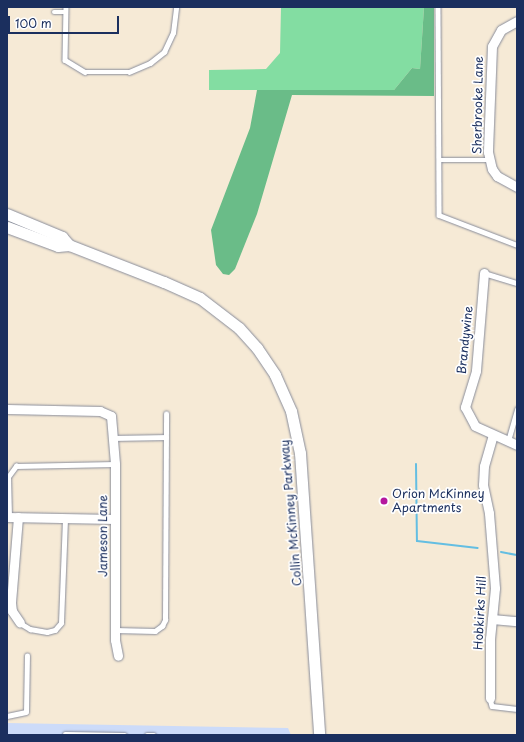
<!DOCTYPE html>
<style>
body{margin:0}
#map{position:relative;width:524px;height:742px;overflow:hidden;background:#f6ead6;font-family:"Playpen Sans",sans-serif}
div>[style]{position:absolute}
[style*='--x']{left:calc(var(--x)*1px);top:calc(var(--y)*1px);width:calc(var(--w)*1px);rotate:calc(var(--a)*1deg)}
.built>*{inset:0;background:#ccdbf9}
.green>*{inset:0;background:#83dda2}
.forest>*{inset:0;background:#6abc88}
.stream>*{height:2px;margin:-1px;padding:0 1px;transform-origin:1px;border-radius:1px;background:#64bee2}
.roads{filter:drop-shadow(0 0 1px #888c9a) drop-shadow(0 0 1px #888c9a)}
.service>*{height:4.5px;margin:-2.25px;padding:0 2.25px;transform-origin:2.25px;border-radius:2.25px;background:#fff}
.minor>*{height:9px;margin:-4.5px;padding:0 4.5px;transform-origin:4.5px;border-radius:4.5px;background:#fff}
.tertiary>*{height:11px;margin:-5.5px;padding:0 5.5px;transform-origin:5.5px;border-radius:5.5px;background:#fff}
.dots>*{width:11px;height:11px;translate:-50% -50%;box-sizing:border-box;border:2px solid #fff;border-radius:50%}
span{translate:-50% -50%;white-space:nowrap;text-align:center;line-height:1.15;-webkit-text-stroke:3.5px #fff;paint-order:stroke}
.street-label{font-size:12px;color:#1b2f5e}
.poi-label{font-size:12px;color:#1b2f5e}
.left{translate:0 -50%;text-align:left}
.frame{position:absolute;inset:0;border:8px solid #1b2f5e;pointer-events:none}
.scale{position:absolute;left:8px;top:16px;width:111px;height:18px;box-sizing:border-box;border:2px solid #1b2f5e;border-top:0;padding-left:5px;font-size:12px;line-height:14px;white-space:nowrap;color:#1b2f5e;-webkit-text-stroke:3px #fff;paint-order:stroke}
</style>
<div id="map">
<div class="built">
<div style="clip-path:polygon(7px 723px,288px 728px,291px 735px,7px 735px)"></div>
</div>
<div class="green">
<div style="clip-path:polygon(281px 7px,424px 7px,420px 69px,412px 68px,394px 90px,209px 90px,209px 70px,266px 69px,280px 53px)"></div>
</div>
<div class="forest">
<div style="clip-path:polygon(424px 7px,434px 7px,434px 96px,292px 95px,257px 214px,235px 269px,229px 275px,223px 274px,216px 265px,211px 230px,250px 128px,257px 90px,394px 90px,412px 68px,420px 69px)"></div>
</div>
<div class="stream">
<div style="--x:416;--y:464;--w:77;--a:89.3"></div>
<div style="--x:417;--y:541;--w:61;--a:6.5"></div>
<div style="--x:501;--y:552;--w:16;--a:11"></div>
</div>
<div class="roads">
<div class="service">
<div style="--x:66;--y:7;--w:53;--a:91.1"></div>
<div style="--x:65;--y:60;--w:23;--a:31"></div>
<div style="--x:85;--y:72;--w:44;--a:0"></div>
<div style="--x:129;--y:72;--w:23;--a:-23"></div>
<div style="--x:150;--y:63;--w:18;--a:-38"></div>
<div style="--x:164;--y:52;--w:21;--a:-65"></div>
<div style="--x:173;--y:33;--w:26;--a:-83"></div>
<div style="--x:438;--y:7;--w:208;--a:89.7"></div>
<div style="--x:439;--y:215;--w:84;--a:21"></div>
<div style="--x:54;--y:12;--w:12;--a:0"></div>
<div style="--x:439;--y:160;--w:50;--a:0"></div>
<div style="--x:484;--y:273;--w:34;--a:17"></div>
<div style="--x:114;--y:438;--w:52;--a:-1.1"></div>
<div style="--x:508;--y:441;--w:33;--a:-74"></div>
<div style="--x:9;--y:517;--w:40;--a:-91.4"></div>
<div style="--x:8;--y:477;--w:14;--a:-54"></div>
<div style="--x:16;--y:466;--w:99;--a:-1.2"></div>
<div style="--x:20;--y:623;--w:12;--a:31"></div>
<div style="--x:30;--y:629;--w:17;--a:10"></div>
<div style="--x:47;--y:632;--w:8;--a:-14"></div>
<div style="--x:55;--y:630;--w:9;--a:-49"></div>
<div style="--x:61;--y:623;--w:105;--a:-87.8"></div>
<div style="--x:115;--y:630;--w:40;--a:1.4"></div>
<div style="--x:155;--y:631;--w:9;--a:-36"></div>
<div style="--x:162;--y:626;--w:7;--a:-63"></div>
<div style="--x:165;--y:620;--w:206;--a:-89.7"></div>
<div style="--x:490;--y:698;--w:8;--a:76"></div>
<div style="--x:492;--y:706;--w:25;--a:7"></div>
<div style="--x:7;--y:716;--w:19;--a:-12"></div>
<div style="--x:26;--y:712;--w:56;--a:-89"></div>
<div style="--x:65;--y:734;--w:59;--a:1"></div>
<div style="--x:147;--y:735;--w:7;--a:0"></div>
</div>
<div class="minor">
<div style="--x:517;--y:21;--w:18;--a:151"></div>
<div style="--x:501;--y:30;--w:18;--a:119"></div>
<div style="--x:492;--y:46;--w:106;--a:92.2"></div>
<div style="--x:488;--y:152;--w:17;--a:77"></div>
<div style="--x:492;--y:169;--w:9;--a:54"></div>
<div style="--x:497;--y:176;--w:23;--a:29"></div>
<div style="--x:484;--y:273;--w:98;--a:94.7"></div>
<div style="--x:476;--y:371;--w:38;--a:107"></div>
<div style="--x:465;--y:407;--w:21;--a:62"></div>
<div style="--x:475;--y:426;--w:46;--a:24.3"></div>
<div style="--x:7;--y:409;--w:93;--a:1.2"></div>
<div style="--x:100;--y:411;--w:12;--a:24"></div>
<div style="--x:111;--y:416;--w:48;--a:85.2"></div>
<div style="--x:115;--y:464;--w:176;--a:90"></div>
<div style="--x:115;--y:640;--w:16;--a:79"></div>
<div style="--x:7;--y:517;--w:108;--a:1.1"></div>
<div style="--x:18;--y:517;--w:86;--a:94.7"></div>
<div style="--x:11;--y:603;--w:8;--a:83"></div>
<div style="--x:12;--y:611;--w:14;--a:56"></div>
<div style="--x:492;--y:619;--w:25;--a:5"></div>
<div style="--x:490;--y:698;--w:59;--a:-90"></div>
<div style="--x:490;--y:639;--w:51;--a:-84.4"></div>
<div style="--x:495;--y:588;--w:75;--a:-94.6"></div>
<div style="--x:489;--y:513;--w:29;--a:-102"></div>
<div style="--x:483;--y:485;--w:19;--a:-87"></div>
<div style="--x:484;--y:466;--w:32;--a:-74"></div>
</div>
<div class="tertiary">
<div style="--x:7;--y:214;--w:60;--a:22.7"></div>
<div style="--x:62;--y:237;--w:11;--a:49"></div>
<div style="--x:7;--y:227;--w:54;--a:20.4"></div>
<div style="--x:58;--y:246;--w:11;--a:-5"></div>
<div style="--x:69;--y:245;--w:102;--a:21.3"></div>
<div style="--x:164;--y:282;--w:39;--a:24"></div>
<div style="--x:200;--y:298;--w:49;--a:37.6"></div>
<div style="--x:239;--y:328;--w:27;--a:48"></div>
<div style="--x:257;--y:348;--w:32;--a:56"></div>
<div style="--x:275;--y:375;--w:39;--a:66"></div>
<div style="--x:291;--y:411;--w:43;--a:77.9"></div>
<div style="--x:300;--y:453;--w:283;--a:86.1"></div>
</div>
</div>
<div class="dots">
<div style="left:384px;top:501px;background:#b5179e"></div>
</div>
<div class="street-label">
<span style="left:478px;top:105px;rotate:-89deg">Sherbrooke Lane</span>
<span style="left:465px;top:340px;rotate:-84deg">Brandywine</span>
<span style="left:291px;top:513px;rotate:-95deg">Collin McKinney Parkway</span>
<span style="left:103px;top:536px;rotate:-90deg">Jameson Lane</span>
<span style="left:480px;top:613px;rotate:-87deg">Hobkirks Hill</span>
</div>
<div class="poi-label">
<span class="left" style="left:392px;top:501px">Orion McKinney<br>Apartments</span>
</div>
<div class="frame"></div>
<div class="scale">100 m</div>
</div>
